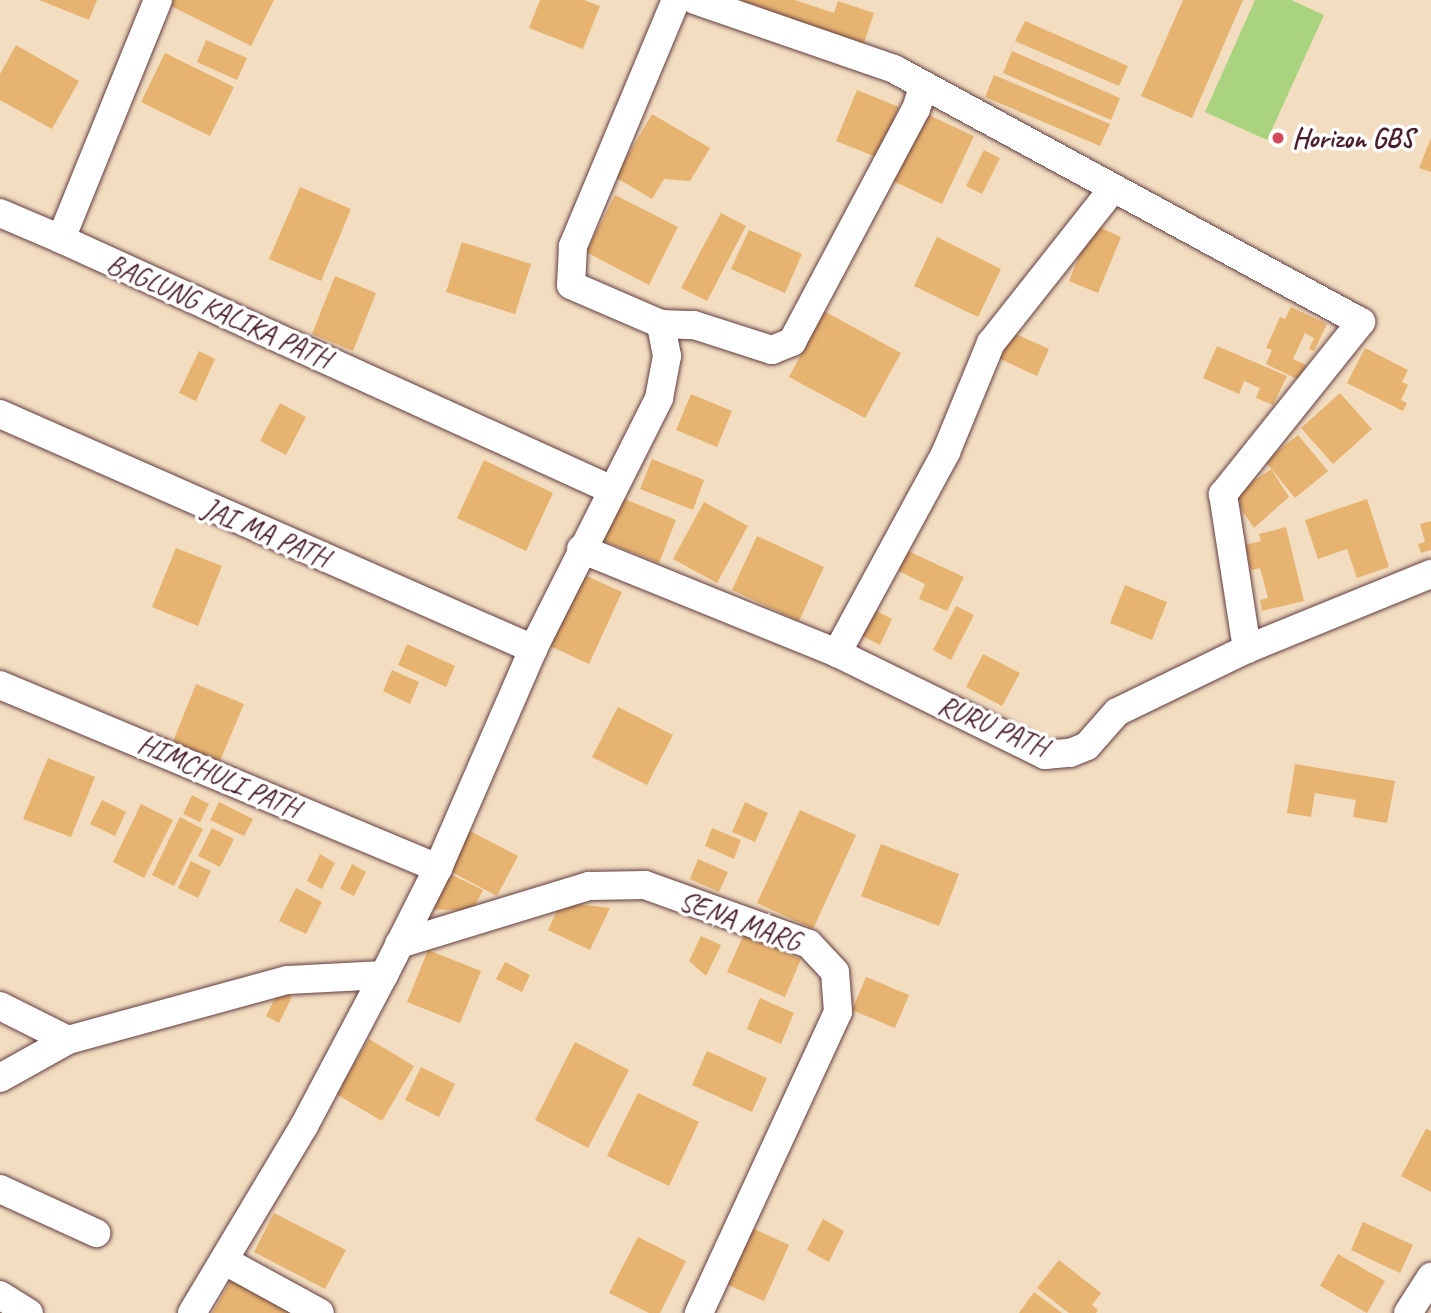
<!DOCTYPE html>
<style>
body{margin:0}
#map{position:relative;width:1431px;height:1313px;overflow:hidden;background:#f2ddc0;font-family:Caveat,sans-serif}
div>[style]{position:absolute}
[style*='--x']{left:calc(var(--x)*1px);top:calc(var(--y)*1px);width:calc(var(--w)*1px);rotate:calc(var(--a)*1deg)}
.green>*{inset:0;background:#aad37f}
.building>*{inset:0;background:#e7b370}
.roads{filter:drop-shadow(0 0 2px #633c41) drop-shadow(0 0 2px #633c41)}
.street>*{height:28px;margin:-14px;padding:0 14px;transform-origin:14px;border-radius:14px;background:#fff}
.dots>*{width:19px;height:19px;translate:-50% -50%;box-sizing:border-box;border:4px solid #fff;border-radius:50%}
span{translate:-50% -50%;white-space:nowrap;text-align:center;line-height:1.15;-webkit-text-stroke:7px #fff;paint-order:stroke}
.poi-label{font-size:28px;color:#4a1f2b;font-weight:700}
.left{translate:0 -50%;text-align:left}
.street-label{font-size:28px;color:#4a1f2b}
</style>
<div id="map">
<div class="green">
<div style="clip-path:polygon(1255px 0,1291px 0,1324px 15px,1267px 140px,1205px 112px)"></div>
</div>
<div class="building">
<div style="clip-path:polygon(39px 0,97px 0,89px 20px)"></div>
<div style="clip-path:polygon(172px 0,274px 0,251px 46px,169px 5px)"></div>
<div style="clip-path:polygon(540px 0,584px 0,600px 6px,583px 49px,529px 28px)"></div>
<div style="clip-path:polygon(732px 0,795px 0,834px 13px,838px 1px,874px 13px,863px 46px)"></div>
<div style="clip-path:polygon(1183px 0,1243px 0,1192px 118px,1141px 96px)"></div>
<div style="clip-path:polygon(1025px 21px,1128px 66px,1119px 86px,1015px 41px)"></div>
<div style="clip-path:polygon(206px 40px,247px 58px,237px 80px,197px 62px)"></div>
<div style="clip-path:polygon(16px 45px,79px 81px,52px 129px,0 100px,0 74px)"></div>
<div style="clip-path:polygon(1012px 51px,1120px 98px,1111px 120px,1003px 73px)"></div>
<div style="clip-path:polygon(165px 53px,234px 87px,210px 136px,141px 102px)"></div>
<div style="clip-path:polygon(994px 75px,1110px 124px,1100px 146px,985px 97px)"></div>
<div style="clip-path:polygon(857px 90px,899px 107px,879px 158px,836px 141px)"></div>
<div style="clip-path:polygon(922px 112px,974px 136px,942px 204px,891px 180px)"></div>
<div style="clip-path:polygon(652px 114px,710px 148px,690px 181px,664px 179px,652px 199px,615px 177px)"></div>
<div style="clip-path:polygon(1431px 138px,1431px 172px,1419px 168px)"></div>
<div style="clip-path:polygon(984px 150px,1000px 158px,982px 194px,966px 186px)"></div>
<div style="clip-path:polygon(300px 187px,351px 209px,321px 281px,269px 259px)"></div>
<div style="clip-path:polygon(615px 195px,678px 227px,649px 285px,586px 252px)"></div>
<div style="clip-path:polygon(721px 213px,746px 226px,707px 301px,681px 288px)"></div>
<div style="clip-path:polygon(1092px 224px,1121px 237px,1098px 293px,1069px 281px)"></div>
<div style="clip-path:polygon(749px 230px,802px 254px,785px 293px,731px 269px)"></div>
<div style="clip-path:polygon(937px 237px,1001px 269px,978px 317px,914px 286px)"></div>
<div style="clip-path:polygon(462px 242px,531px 264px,515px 314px,446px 292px)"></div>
<div style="clip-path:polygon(335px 276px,376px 293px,353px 351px,312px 334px)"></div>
<div style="clip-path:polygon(1291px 307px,1327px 324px,1314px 351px,1309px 349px,1314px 338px,1305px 333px,1293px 359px,1306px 365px,1299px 380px,1266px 364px,1272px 350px,1266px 348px,1280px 317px,1285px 319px)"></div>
<div style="clip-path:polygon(824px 311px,901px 353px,865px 418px,789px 377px)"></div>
<div style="clip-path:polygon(1014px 333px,1049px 349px,1037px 376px,994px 356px)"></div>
<div style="clip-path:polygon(1217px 346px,1287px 376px,1273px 405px,1256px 398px,1260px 388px,1244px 381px,1239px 394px,1203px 378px)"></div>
<div style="clip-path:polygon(1365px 348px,1408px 370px,1402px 382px,1408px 385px,1401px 400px,1407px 403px,1403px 411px,1347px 383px)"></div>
<div style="clip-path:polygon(199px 351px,215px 359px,196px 401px,179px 393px)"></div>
<div style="clip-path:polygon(1340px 393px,1372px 429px,1333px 464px,1301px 428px)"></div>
<div style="clip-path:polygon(691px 394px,732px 411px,717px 447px,676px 430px)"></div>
<div style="clip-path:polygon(280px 403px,306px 417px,286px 455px,260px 441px)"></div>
<div style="clip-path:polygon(1298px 435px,1328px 471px,1295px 498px,1265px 461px)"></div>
<div style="clip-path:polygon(652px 459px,704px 480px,693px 510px,640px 489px)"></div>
<div style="clip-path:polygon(484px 460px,553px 493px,526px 551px,457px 518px)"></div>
<div style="clip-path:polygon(1271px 469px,1289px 497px,1254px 528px,1232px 496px)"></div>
<div style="clip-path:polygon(617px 496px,676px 520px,659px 563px,599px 539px)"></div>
<div style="clip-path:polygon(1367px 499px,1389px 567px,1357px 578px,1347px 549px,1318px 559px,1305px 520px)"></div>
<div style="clip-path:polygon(704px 502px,748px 526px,717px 583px,673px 559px)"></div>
<div style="clip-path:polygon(1431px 521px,1431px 550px,1421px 553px,1418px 544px,1425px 542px,1420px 524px)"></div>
<div style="clip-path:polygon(1286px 527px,1304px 601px,1262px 611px,1260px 600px,1268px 598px,1260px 568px,1251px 570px,1245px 545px,1261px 541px,1259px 534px)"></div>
<div style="clip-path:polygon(757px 536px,824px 567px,799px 621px,732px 590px)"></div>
<div style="clip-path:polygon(176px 548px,222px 566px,198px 626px,152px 607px)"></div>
<div style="clip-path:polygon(908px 551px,964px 577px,947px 611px,919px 599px,925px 584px,899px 571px)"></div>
<div style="clip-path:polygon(580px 573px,622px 592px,589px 664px,548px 645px)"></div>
<div style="clip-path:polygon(1125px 585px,1167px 602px,1152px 640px,1110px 623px)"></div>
<div style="clip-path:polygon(867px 606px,892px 619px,880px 645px,854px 632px)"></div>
<div style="clip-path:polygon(956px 606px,974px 615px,951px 660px,933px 650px)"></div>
<div style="clip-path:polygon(407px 644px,455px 666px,446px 687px,398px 665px)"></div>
<div style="clip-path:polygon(983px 654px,1020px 673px,1002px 706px,966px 687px)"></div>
<div style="clip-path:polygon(392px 670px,419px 682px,410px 704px,383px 691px)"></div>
<div style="clip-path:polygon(196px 684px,244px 704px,217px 768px,170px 749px)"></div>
<div style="clip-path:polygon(618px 707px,673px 735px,647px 785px,592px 757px)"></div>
<div style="clip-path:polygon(48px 758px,95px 777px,71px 837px,23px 819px)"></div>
<div style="clip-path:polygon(1295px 764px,1395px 781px,1387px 823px,1353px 817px,1356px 800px,1315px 793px,1311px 817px,1287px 813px)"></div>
<div style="clip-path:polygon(192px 795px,209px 804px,200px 822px,183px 814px)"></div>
<div style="clip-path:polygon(102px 800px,126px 812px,115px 836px,90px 824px)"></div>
<div style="clip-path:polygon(219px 802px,253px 819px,244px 836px,210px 820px)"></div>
<div style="clip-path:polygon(745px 802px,768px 813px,755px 842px,732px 832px)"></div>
<div style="clip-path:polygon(141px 804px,173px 820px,144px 878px,113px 862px)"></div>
<div style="clip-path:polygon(800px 810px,856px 835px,813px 929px,757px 903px)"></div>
<div style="clip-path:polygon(180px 817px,203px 829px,174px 886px,152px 875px)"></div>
<div style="clip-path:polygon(212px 828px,234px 839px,220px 867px,198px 856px)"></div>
<div style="clip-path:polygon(712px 828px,741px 840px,734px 859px,705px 846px)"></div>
<div style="clip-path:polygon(466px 829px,518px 856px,497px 896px,446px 869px)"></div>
<div style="clip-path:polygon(881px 844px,959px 874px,939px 926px,861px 896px)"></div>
<div style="clip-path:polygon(320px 854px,335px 863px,322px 889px,307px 881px)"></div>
<div style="clip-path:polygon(698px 859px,728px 872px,719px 892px,690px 879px)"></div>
<div style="clip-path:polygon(191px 861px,211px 871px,198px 898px,178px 888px)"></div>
<div style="clip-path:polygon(352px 864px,366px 872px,354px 896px,340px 889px)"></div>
<div style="clip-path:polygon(446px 872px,483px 890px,472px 911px,427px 909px)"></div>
<div style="clip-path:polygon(296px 888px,322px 902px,306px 934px,279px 921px)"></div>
<div style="clip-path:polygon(561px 902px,610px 908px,590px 950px,548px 930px)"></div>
<div style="clip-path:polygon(744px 934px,801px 959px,785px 997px,727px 972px)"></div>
<div style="clip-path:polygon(701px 936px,721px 945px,706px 976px,689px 961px)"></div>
<div style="clip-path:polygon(428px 950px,481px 971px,460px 1023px,407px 1002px)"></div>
<div style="clip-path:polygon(505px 962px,530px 975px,522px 992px,496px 979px)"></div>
<div style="clip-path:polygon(866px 977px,909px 995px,895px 1028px,852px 1010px)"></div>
<div style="clip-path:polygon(279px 990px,292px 997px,279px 1023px,266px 1016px)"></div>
<div style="clip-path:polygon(760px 998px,794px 1013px,781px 1044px,747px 1029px)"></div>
<div style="clip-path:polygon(369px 1039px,414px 1066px,382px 1121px,336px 1094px)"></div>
<div style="clip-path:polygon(575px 1042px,629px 1070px,588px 1148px,535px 1120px)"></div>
<div style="clip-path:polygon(707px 1051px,767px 1078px,752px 1112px,692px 1085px)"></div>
<div style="clip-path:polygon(421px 1067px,455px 1084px,439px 1117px,405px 1100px)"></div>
<div style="clip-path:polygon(638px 1093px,699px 1122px,669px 1186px,607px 1156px)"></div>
<div style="clip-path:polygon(1426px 1129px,1431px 1131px,1431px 1192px,1401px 1176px)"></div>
<div style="clip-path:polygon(274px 1213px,346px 1250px,325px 1289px,254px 1252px)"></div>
<div style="clip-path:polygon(823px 1219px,844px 1231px,829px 1262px,807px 1250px)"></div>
<div style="clip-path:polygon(1363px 1222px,1413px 1245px,1400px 1273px,1351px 1250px)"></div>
<div style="clip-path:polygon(752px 1228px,789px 1245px,764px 1301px,726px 1284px)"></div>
<div style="clip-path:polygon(638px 1237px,686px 1261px,660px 1313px,649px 1313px,609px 1293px)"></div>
<div style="clip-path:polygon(1338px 1254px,1385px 1281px,1367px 1313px,1320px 1286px)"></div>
<div style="clip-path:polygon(1059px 1260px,1101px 1293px,1092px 1305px,1098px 1310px,1096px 1313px,1069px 1313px,1037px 1288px)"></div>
<div style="clip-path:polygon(234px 1276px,298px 1313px,212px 1313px)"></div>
<div style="clip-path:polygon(1034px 1292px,1062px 1313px,1019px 1313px)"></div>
</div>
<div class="roads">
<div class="street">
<div style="--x:158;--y:0;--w:258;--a:112.1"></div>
<div style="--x:61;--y:239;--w:605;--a:24.49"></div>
<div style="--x:695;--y:0;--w:211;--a:19.1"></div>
<div style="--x:894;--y:69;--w:531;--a:28.45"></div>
<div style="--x:1361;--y:322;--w:221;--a:128.7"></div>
<div style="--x:1223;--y:494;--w:157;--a:81.2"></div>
<div style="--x:0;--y:213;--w:66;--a:23.1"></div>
<div style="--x:661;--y:324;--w:33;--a:2"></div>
<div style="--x:694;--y:325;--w:82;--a:17.8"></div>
<div style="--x:772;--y:350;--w:22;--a:-22"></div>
<div style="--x:792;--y:342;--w:264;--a:-62"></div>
<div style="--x:916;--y:109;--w:25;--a:-72"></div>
<div style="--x:0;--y:414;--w:583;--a:23.79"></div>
<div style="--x:581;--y:549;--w:276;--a:22.1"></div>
<div style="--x:837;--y:653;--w:232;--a:26.1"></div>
<div style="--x:1045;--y:755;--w:25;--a:-5"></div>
<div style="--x:1070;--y:753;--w:18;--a:-22"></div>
<div style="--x:1087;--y:746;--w:45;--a:-48.6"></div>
<div style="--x:1117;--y:712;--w:144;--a:-25.9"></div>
<div style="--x:1247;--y:649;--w:199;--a:-22.2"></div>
<div style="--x:837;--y:653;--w:229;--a:-61.5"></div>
<div style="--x:946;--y:452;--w:118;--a:-67.6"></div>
<div style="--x:991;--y:343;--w:195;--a:-51.7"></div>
<div style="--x:0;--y:685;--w:475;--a:22.7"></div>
<div style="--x:399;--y:944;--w:199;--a:-17"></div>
<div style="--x:589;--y:886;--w:56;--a:-1"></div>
<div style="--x:645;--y:885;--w:174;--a:19.8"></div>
<div style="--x:809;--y:944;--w:38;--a:47"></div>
<div style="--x:835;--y:972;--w:40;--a:85.7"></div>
<div style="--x:838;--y:1012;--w:332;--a:114.8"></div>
<div style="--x:0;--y:1006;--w:76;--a:26.6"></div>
<div style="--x:68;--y:1040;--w:228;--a:-15.3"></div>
<div style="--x:288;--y:980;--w:96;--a:-3"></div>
<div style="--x:0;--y:1078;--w:78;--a:-29.2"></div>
<div style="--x:0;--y:1189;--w:106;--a:24.6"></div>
<div style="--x:225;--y:1261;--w:108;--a:28.7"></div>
<div style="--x:0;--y:1295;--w:34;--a:32"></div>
<div style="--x:192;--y:1313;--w:218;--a:-59.1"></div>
<div style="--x:304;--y:1126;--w:171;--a:-62.1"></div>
<div style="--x:384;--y:975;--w:120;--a:-63.2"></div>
<div style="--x:438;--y:868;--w:239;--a:-66.5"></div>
<div style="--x:533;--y:649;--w:281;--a:-63.3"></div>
<div style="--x:659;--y:398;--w:43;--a:-79.2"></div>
<div style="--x:667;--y:356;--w:33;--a:-101"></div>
<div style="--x:661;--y:324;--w:98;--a:-156.6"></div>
<div style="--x:571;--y:285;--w:39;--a:-87"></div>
<div style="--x:573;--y:246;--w:267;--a:-67.3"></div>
<div style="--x:1408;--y:1313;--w:43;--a:-57.4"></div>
</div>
</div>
<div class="dots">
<div style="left:1278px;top:138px;background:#d1495b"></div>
</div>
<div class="poi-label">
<span class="left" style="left:1292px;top:138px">Horizon GBS</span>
</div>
<div class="street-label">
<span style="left:219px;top:311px;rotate:24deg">BAGLUNG KALIKA PATH</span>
<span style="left:266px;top:533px;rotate:23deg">JAI MA PATH</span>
<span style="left:993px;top:726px;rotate:23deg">RURU PATH</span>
<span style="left:219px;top:776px;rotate:23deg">HIMCHULI PATH</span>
<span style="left:740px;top:921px;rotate:20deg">SENA MARG</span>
</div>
</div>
